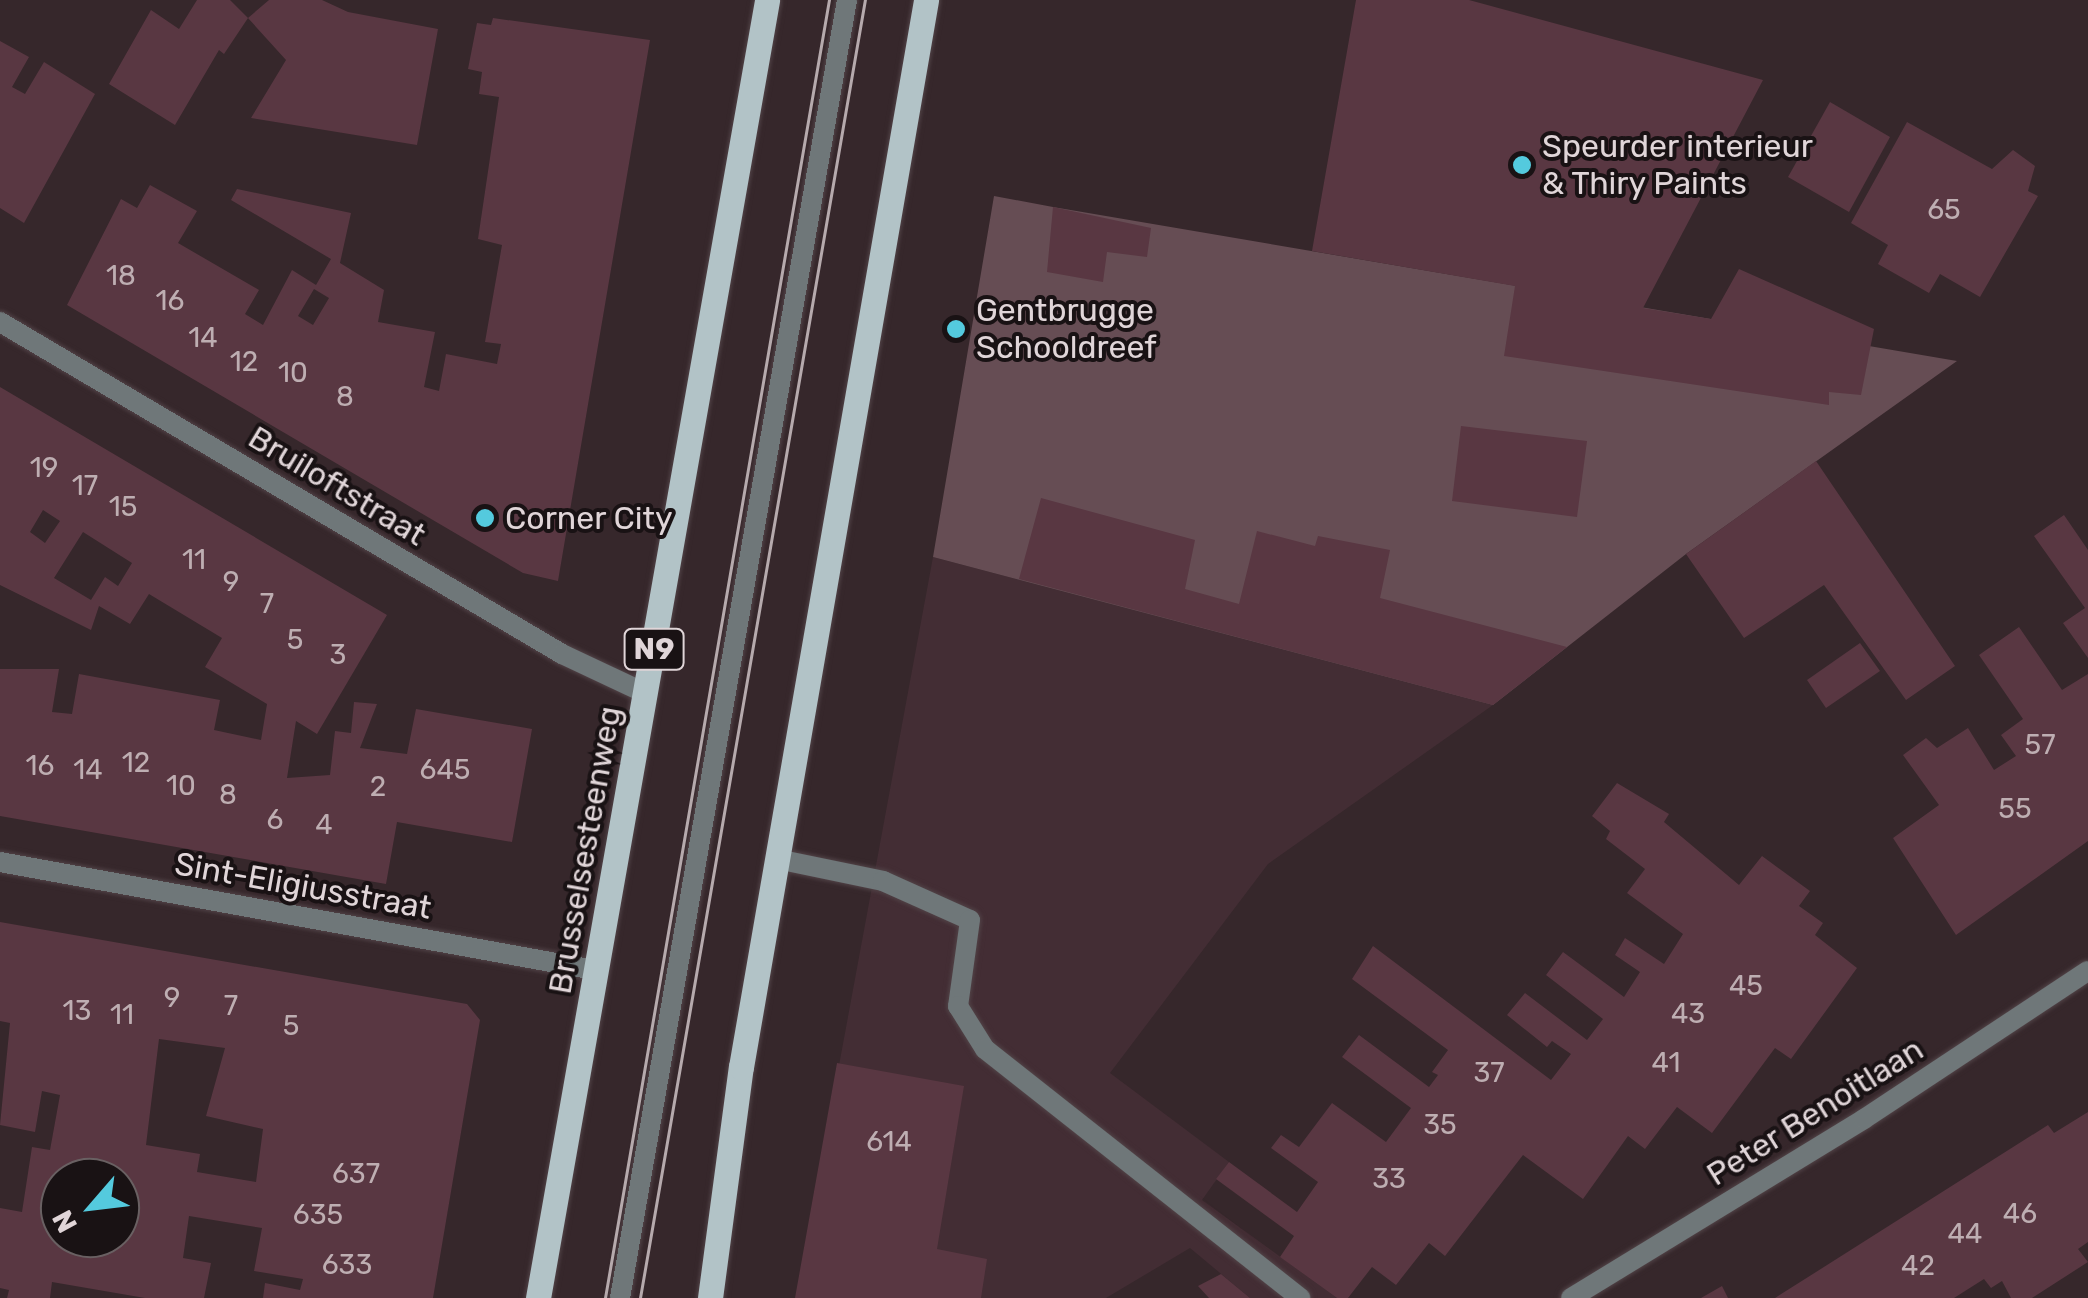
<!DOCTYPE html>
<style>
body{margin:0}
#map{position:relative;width:2088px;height:1298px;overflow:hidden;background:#36272b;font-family:Rubik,sans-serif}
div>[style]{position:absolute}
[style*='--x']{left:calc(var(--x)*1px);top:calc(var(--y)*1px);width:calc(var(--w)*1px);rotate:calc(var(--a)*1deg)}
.built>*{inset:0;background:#432d34}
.green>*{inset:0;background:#664d54}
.building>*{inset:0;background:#593742}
.roads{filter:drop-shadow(0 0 2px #514347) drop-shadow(0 0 2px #514347)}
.service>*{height:20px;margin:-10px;padding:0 10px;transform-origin:10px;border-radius:10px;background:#6f7779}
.minor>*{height:20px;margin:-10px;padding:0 10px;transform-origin:10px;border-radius:10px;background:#6f7779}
.primary>*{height:25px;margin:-12.5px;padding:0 12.5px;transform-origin:12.5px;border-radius:12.5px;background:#b2c3c7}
.tram>*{height:2.5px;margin:-1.25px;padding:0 1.25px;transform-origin:1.25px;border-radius:1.25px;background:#b6aaad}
.dots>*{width:28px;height:28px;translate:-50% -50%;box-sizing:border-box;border:5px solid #191214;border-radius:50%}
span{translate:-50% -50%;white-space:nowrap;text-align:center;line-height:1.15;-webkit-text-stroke:8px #191214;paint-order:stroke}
.number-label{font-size:28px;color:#beaeb2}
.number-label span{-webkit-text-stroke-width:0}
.shield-label span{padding:2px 8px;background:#191214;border:2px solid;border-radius:8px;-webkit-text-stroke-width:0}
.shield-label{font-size:30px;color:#e0d5d8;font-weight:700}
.poi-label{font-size:32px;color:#e0d5d8}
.left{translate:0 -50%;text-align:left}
.street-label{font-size:32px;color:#e0d5d8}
.north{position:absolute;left:40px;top:1158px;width:100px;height:100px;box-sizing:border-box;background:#191214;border:2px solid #696062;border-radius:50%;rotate:242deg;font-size:28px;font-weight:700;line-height:40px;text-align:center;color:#e0d5d8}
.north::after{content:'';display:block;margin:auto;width:35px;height:45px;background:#54cade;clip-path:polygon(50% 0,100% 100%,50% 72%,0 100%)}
</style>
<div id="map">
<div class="built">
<div style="clip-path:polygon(933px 557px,1493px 705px,1268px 864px,1110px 1073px,1229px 1162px,1202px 1200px,1337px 1298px,1250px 1298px,1190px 1248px,1106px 1298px,796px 1298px)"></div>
</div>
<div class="green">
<div style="clip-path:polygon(994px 196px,1053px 207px,1957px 361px,1686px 554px,1493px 705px,933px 557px)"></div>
</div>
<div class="building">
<div style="clip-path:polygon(197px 0,230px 0,248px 18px,224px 54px,219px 50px,175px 125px,109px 84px,151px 10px,179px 29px)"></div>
<div style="clip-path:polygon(269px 0,322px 0,348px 12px,438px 29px,417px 145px,251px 118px,286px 60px,248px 18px)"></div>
<div style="clip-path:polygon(1356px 0,1469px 0,1763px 80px,1643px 308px,1711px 319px,1739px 269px,1874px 329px,1861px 395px,1829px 392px,1829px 405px,1504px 356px,1515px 286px,1312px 251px)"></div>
<div style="clip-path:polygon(evenodd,493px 18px,650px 40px,558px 581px,523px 573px,67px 305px,121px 199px,137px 208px,150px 185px,197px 211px,178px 243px,259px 290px,245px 314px,263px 325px,292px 270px,316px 285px,331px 259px,231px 200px,237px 189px,351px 213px,340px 263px,384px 290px,378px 322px,435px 332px,424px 387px,439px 391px,446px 354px,497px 364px,501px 344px,485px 342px,502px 245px,478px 239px,499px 97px,479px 94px,482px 72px,468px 69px,477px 23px,491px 25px,493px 18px,314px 289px,329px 298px,313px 325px,298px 316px,314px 289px)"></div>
<div style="clip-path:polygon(0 41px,29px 57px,12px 87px,25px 94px,44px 62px,95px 94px,24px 223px,0 208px)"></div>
<div style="clip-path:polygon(1830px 102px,1890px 137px,1849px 212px,1788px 177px)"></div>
<div style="clip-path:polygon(1907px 122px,1992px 169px,2013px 150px,2035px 166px,2028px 191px,2038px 196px,1980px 297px,1940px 274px,1929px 293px,1878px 264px,1888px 245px,1851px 223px)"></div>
<div style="clip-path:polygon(1053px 207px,1151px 228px,1147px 257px,1107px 252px,1103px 282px,1047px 272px)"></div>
<div style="clip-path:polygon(evenodd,0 387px,387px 615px,317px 734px,296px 721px,287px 778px,330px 775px,335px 731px,351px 733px,354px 702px,377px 704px,360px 748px,407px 754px,416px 709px,532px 729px,512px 842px,397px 822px,386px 884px,0 816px,0 669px,59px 669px,52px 712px,72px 714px,79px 674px,220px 700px,214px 730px,261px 740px,267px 704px,205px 667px,222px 638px,149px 594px,130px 624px,99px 606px,91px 630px,0 585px,0 387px,43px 510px,60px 521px,45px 543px,30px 532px,43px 510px,0 387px,83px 532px,132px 563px,118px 586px,105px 577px,91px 600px,54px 578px,83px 532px)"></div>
<div style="clip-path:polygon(1461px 426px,1587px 441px,1577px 517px,1452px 501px)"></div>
<div style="clip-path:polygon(1816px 461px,1955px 666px,1906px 700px,1824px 585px,1744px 638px,1686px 554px)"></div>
<div style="clip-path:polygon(1041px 498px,1195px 540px,1185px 589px,1239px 604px,1257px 531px,1315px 546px,1318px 536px,1390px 550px,1380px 598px,1567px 647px,1493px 705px,1019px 579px)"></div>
<div style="clip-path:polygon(2064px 515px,2088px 550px,2088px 658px,2063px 623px,2085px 608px,2034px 536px)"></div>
<div style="clip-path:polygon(2019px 627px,2062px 690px,2088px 674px,2088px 841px,1956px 935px,1893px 838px,1939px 805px,1903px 755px,1926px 738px,1937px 748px,1968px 728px,1994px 770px,2016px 756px,2001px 735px,2023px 719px,1979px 655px)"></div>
<div style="clip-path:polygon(1860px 643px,1880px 671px,1826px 708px,1807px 680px)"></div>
<div style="clip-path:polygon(1617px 783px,1669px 814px,1664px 822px,1739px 885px,1762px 856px,1810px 891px,1799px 906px,1823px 923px,1815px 935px,1857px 968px,1791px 1059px,1775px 1048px,1712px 1133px,1677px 1107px,1645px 1149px,1628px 1136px,1583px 1199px,1523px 1155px,1445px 1256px,1429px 1243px,1396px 1285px,1372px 1267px,1348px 1298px,1337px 1298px,1280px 1257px,1294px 1236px,1216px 1179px,1229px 1162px,1297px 1212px,1318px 1182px,1271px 1148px,1281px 1135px,1299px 1147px,1332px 1103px,1386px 1142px,1411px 1108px,1342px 1057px,1359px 1035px,1429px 1087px,1438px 1075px,1432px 1072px,1448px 1050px,1352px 979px,1373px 946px,1551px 1080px,1571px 1054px,1552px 1041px,1547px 1047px,1507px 1015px,1525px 993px,1587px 1040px,1603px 1019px,1546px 975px,1563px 952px,1624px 997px,1640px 972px,1615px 955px,1625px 938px,1664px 964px,1683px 934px,1627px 893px,1645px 869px,1606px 839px,1610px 831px,1592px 816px)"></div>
<div style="clip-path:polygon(evenodd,0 922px,467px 1004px,480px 1020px,433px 1298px,263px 1298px,265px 1283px,300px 1290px,303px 1279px,254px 1271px,262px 1228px,189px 1216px,183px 1258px,211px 1263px,204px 1298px,145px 1298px,52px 1282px,50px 1298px,7px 1298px,9px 1290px,0 1288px,0 1208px,22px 1212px,32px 1147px,50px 1150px,60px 1095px,42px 1091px,35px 1132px,0 1125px,10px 1023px,0 1021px,0 922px,159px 1039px,225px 1048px,206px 1116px,263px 1129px,256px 1182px,197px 1172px,200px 1154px,146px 1145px,159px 1039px,0 922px,60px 1178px,120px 1178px,120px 1238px,60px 1238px,60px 1178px)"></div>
<div style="clip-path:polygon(837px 1063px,964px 1086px,937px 1249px,987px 1259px,981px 1298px,795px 1298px)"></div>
<div style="clip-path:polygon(2088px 1112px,2088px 1242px,2078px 1249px,2088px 1262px,2032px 1298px,2011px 1298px,2002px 1281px,1991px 1288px,1984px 1279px,1954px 1298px,1775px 1298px,2048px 1125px,2054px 1133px)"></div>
<div style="clip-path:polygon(1221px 1274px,1250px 1298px,1209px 1298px,1198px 1286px)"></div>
<div style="clip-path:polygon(1722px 1286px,1728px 1298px,1701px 1298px)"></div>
</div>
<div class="roads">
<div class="service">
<div style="--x:777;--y:859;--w:108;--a:11.7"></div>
<div style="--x:883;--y:881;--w:95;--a:24.1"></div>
<div style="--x:970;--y:920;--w:87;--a:97.9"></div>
<div style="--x:958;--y:1006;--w:51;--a:57.9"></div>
<div style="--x:985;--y:1049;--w:402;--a:38.3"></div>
<div style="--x:620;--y:1298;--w:1318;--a:-80.08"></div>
</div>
<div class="minor">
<div style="--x:0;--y:322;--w:653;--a:30.57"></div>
<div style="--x:562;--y:654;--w:94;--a:25.2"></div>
<div style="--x:0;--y:862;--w:605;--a:10.29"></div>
<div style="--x:1571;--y:1298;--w:343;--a:-31.4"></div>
<div style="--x:1864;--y:1119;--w:268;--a:-33.5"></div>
</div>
<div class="primary">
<div style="--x:538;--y:1298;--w:1318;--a:-79.99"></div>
<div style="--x:710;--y:1298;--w:233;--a:-82.4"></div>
<div style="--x:741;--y:1067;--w:1083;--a:-80.16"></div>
</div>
</div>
<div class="tram">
<div style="--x:605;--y:1298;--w:1317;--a:-80.21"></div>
<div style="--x:640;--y:1298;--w:1317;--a:-80.17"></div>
</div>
<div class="dots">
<div style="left:1522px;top:165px;background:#54cade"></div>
<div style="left:956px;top:329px;background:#54cade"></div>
<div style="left:485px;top:518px;background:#54cade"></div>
</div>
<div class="number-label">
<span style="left:1944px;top:210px">65</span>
<span style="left:121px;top:276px">18</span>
<span style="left:170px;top:301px">16</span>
<span style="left:203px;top:338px">14</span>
<span style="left:244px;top:362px">12</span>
<span style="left:293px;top:373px">10</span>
<span style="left:345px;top:397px">8</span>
<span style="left:44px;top:468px">19</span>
<span style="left:85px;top:486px">17</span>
<span style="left:123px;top:507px">15</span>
<span style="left:194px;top:560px">11</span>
<span style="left:231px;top:582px">9</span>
<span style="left:267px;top:604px">7</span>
<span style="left:295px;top:640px">5</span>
<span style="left:338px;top:655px">3</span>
<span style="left:2040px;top:745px">57</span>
<span style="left:136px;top:763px">12</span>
<span style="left:40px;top:766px">16</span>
<span style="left:88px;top:770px">14</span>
<span style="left:445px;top:770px">645</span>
<span style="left:181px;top:786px">10</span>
<span style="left:378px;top:787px">2</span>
<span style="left:228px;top:795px">8</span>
<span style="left:2015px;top:809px">55</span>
<span style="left:275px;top:820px">6</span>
<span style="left:324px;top:825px">4</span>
<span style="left:1746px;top:986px">45</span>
<span style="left:172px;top:998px">9</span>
<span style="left:231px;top:1006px">7</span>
<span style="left:77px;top:1011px">13</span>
<span style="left:1688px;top:1014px">43</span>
<span style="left:122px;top:1015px">11</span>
<span style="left:291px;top:1026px">5</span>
<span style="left:1666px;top:1063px">41</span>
<span style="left:1489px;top:1073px">37</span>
<span style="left:1440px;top:1125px">35</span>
<span style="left:889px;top:1142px">614</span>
<span style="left:356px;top:1174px">637</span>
<span style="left:1389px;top:1179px">33</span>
<span style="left:2020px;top:1214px">46</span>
<span style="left:318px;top:1215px">635</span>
<span style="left:1965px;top:1234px">44</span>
<span style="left:347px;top:1265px">633</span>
<span style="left:1918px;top:1266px">42</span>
</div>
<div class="shield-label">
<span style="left:654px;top:649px">N9</span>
</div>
<div class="poi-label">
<span class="left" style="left:1542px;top:165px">Speurder interieur<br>&amp; Thiry Paints</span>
<span class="left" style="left:976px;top:329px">Gentbrugge<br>Schooldreef</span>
<span class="left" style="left:505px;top:518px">Corner City</span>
</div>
<div class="street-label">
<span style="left:337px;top:486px;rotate:31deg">Bruiloftstraat</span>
<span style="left:585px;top:850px;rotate:-80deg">Brusselsesteenweg</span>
<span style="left:303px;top:886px;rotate:10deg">Sint-Eligiusstraat</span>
<span style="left:1815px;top:1112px;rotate:-32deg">Peter Benoitlaan</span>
</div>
<div class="north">N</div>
</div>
